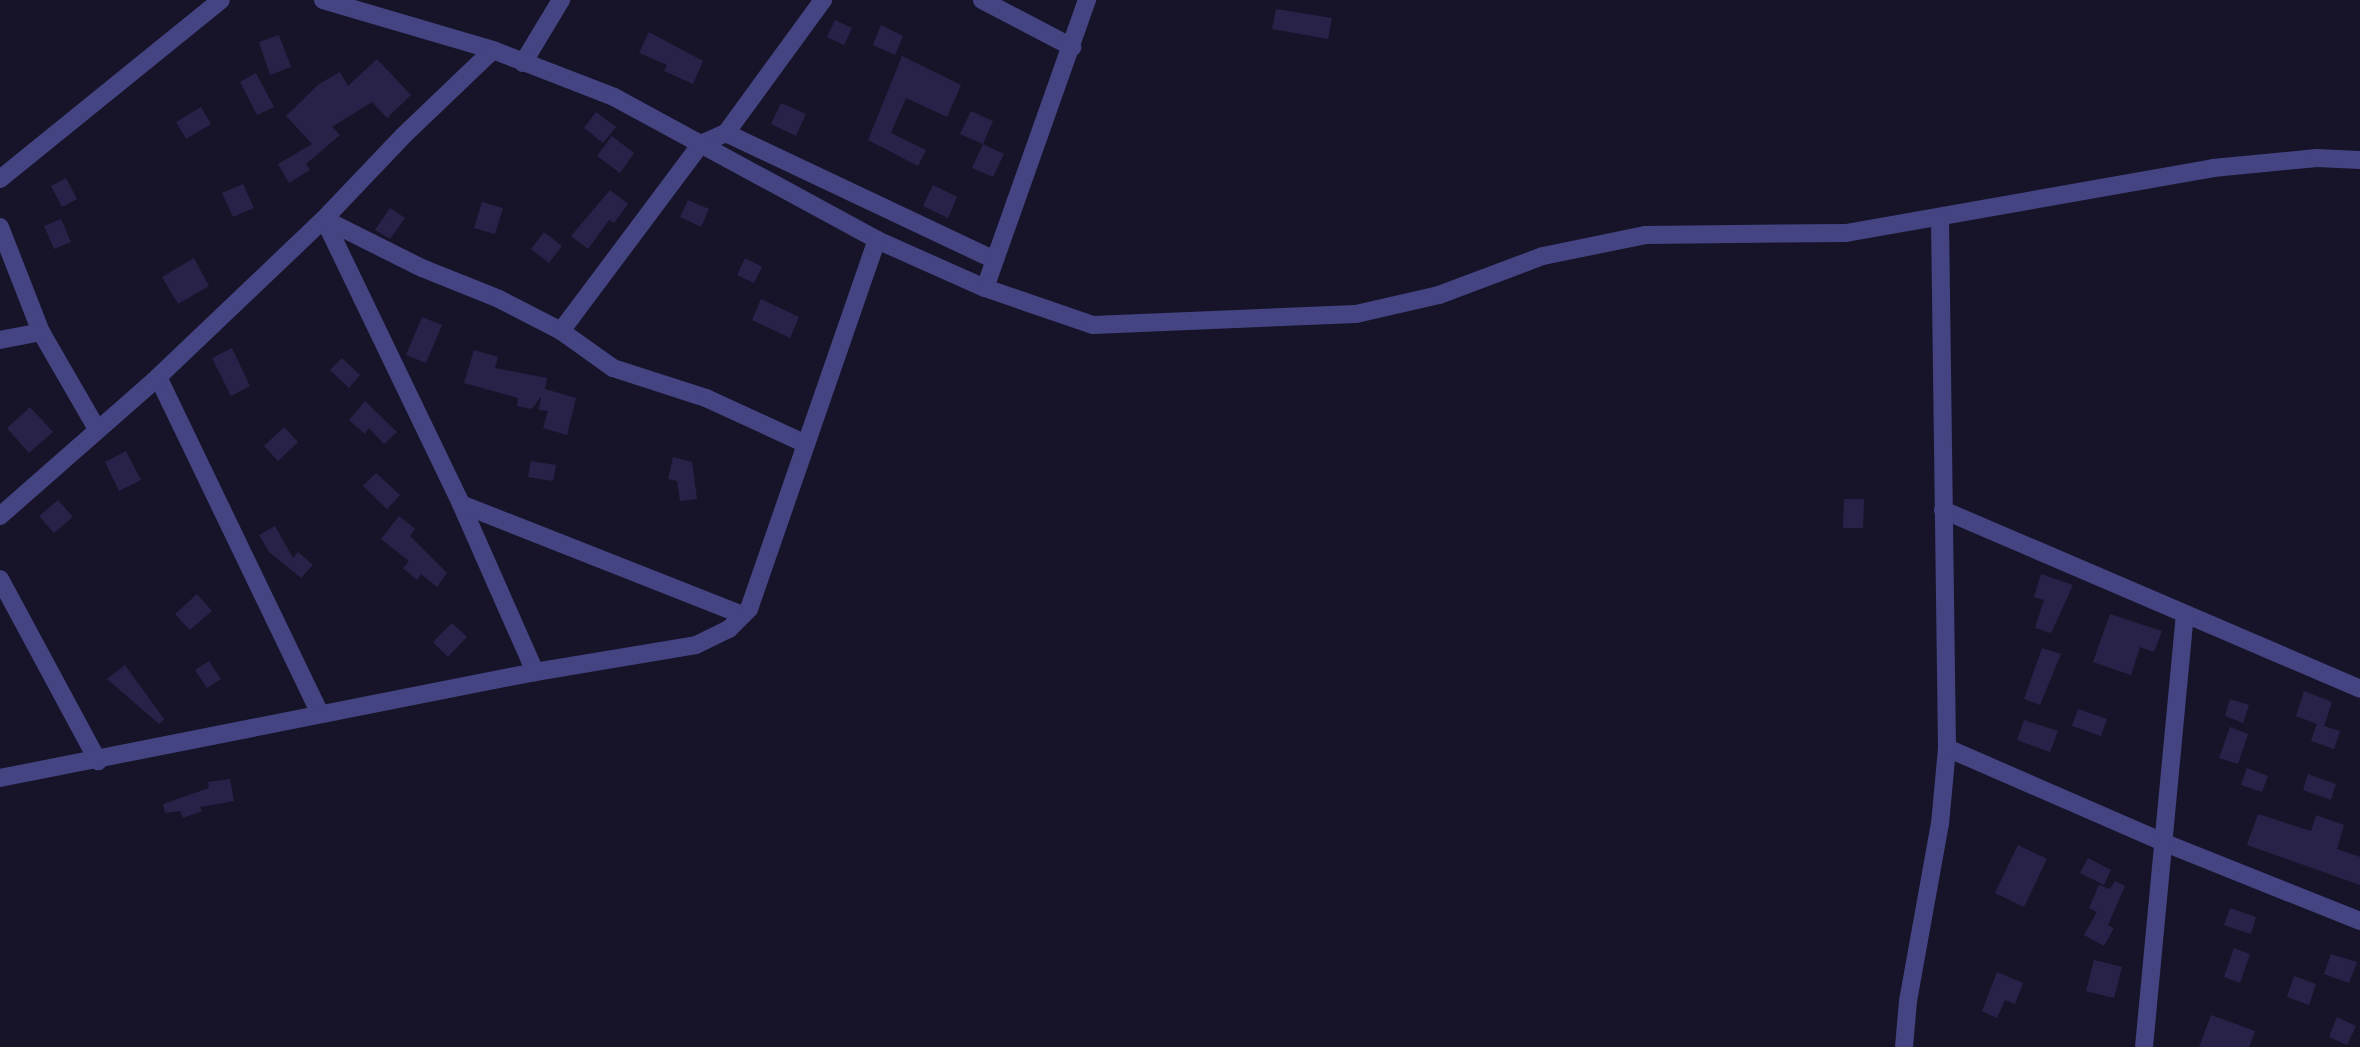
<!DOCTYPE html>
<style>
body{margin:0}
#map{position:relative;width:2360px;height:1047px;overflow:hidden;background:#171429;font-family:Commissioner,sans-serif}
div>[style]{position:absolute}
[style*='--x']{left:calc(var(--x)*1px);top:calc(var(--y)*1px);width:calc(var(--w)*1px);rotate:calc(var(--a)*1deg)}
.building>*{inset:0;background:#282248}
.street>*{height:18px;margin:-9px;padding:0 9px;transform-origin:9px;border-radius:9px;background:#444483}
span{translate:-50% -50%;white-space:nowrap;text-align:center;line-height:1.15;-webkit-text-stroke:7px #171429;paint-order:stroke}
</style>
<div id="map">
<div class="building">
<div style="clip-path:polygon(1276px 9px,1332px 18px,1328px 39px,1272px 29px)"></div>
<div style="clip-path:polygon(835px 20px,852px 28px,844px 45px,827px 37px)"></div>
<div style="clip-path:polygon(881px 25px,903px 36px,895px 55px,873px 45px)"></div>
<div style="clip-path:polygon(649px 32px,703px 61px,693px 84px,664px 71px,667px 65px,639px 53px)"></div>
<div style="clip-path:polygon(279px 35px,291px 67px,270px 75px,259px 42px)"></div>
<div style="clip-path:polygon(902px 56px,961px 85px,947px 117px,906px 98px,891px 133px,926px 150px,918px 166px,868px 140px)"></div>
<div style="clip-path:polygon(377px 59px,411px 95px,387px 118px,372px 102px,332px 127px,340px 135px,306px 164px,310px 170px,289px 183px,278px 164px,312px 144px,286px 116px,319px 84px,340px 72px,348px 86px)"></div>
<div style="clip-path:polygon(256px 73px,274px 107px,257px 115px,240px 82px)"></div>
<div style="clip-path:polygon(781px 103px,806px 114px,796px 136px,771px 124px)"></div>
<div style="clip-path:polygon(201px 107px,211px 124px,186px 139px,176px 122px)"></div>
<div style="clip-path:polygon(971px 111px,993px 121px,983px 144px,960px 134px)"></div>
<div style="clip-path:polygon(596px 112px,616px 127px,603px 143px,584px 128px)"></div>
<div style="clip-path:polygon(612px 136px,634px 153px,620px 173px,597px 156px)"></div>
<div style="clip-path:polygon(983px 144px,1004px 154px,993px 177px,972px 168px)"></div>
<div style="clip-path:polygon(66px 178px,77px 199px,62px 207px,51px 186px)"></div>
<div style="clip-path:polygon(243px 184px,254px 208px,233px 217px,222px 193px)"></div>
<div style="clip-path:polygon(933px 185px,957px 197px,948px 218px,923px 206px)"></div>
<div style="clip-path:polygon(610px 190px,628px 204px,614px 223px,609px 220px,588px 249px,571px 236px)"></div>
<div style="clip-path:polygon(688px 200px,709px 209px,701px 227px,680px 217px)"></div>
<div style="clip-path:polygon(482px 202px,503px 208px,495px 234px,474px 228px)"></div>
<div style="clip-path:polygon(390px 208px,405px 218px,390px 239px,375px 230px)"></div>
<div style="clip-path:polygon(61px 219px,71px 242px,54px 249px,44px 226px)"></div>
<div style="clip-path:polygon(544px 232px,562px 246px,549px 263px,531px 249px)"></div>
<div style="clip-path:polygon(194px 258px,209px 286px,178px 304px,162px 277px)"></div>
<div style="clip-path:polygon(745px 258px,762px 267px,754px 283px,737px 275px)"></div>
<div style="clip-path:polygon(761px 299px,799px 317px,790px 338px,752px 320px)"></div>
<div style="clip-path:polygon(422px 317px,442px 325px,426px 363px,406px 355px)"></div>
<div style="clip-path:polygon(232px 348px,250px 386px,231px 396px,212px 358px)"></div>
<div style="clip-path:polygon(474px 350px,498px 357px,495px 368px,547px 378px,545px 389px,576px 398px,567px 435px,543px 428px,548px 411px,539px 410px,541px 396px,532px 409px,517px 406px,518px 398px,464px 383px)"></div>
<div style="clip-path:polygon(342px 358px,360px 375px,349px 388px,330px 370px)"></div>
<div style="clip-path:polygon(365px 401px,397px 432px,384px 444px,369px 428px,365px 434px,349px 420px)"></div>
<div style="clip-path:polygon(30px 407px,53px 432px,29px 453px,7px 428px)"></div>
<div style="clip-path:polygon(284px 427px,298px 442px,278px 461px,264px 446px)"></div>
<div style="clip-path:polygon(126px 451px,141px 480px,119px 491px,105px 462px)"></div>
<div style="clip-path:polygon(673px 457px,692px 462px,697px 499px,680px 501px,677px 481px,668px 479px)"></div>
<div style="clip-path:polygon(531px 461px,556px 465px,553px 481px,528px 477px)"></div>
<div style="clip-path:polygon(376px 473px,400px 495px,387px 509px,363px 486px)"></div>
<div style="clip-path:polygon(1844px 499px,1864px 499px,1863px 528px,1843px 528px)"></div>
<div style="clip-path:polygon(58px 500px,73px 517px,54px 533px,39px 516px)"></div>
<div style="clip-path:polygon(399px 516px,415px 529px,410px 536px,447px 573px,437px 587px,421px 574px,417px 580px,403px 568px,409px 561px,381px 539px)"></div>
<div style="clip-path:polygon(275px 526px,293px 558px,298px 552px,313px 565px,301px 578px,269px 552px,259px 535px)"></div>
<div style="clip-path:polygon(2041px 574px,2073px 585px,2051px 633px,2035px 628px,2044px 600px,2034px 597px)"></div>
<div style="clip-path:polygon(197px 594px,212px 611px,190px 630px,175px 614px)"></div>
<div style="clip-path:polygon(2110px 614px,2162px 631px,2154px 652px,2140px 647px,2131px 675px,2093px 662px)"></div>
<div style="clip-path:polygon(452px 623px,467px 637px,448px 657px,433px 642px)"></div>
<div style="clip-path:polygon(2042px 648px,2061px 654px,2040px 705px,2024px 699px)"></div>
<div style="clip-path:polygon(209px 661px,221px 679px,207px 688px,195px 670px)"></div>
<div style="clip-path:polygon(125px 665px,164px 719px,159px 724px,107px 679px)"></div>
<div style="clip-path:polygon(2304px 691px,2332px 702px,2324px 726px,2340px 731px,2334px 749px,2311px 741px,2317px 724px,2296px 716px)"></div>
<div style="clip-path:polygon(2230px 699px,2249px 705px,2243px 723px,2225px 716px)"></div>
<div style="clip-path:polygon(2078px 709px,2107px 719px,2101px 736px,2072px 726px)"></div>
<div style="clip-path:polygon(2024px 720px,2058px 731px,2050px 752px,2017px 740px)"></div>
<div style="clip-path:polygon(2230px 727px,2248px 734px,2238px 764px,2219px 758px)"></div>
<div style="clip-path:polygon(2247px 768px,2268px 776px,2262px 792px,2241px 785px)"></div>
<div style="clip-path:polygon(2308px 774px,2336px 784px,2331px 800px,2303px 790px)"></div>
<div style="clip-path:polygon(230px 779px,234px 801px,200px 807px,202px 811px,183px 818px,180px 811px,165px 813px,163px 804px,209px 788px,208px 782px)"></div>
<div style="clip-path:polygon(2258px 814px,2311px 831px,2316px 815px,2344px 825px,2337px 849px,2360px 857px,2360px 885px,2247px 845px)"></div>
<div style="clip-path:polygon(2018px 845px,2047px 859px,2024px 907px,1995px 893px)"></div>
<div style="clip-path:polygon(2088px 858px,2111px 870px,2104px 885px,2080px 873px)"></div>
<div style="clip-path:polygon(2115px 881px,2125px 886px,2108px 925px,2114px 928px,2104px 946px,2084px 935px,2097px 912px,2089px 908px,2099px 885px,2110px 889px)"></div>
<div style="clip-path:polygon(2230px 908px,2256px 917px,2251px 934px,2224px 925px)"></div>
<div style="clip-path:polygon(2234px 948px,2250px 954px,2240px 983px,2224px 977px)"></div>
<div style="clip-path:polygon(2331px 954px,2357px 962px,2349px 983px,2324px 974px)"></div>
<div style="clip-path:polygon(2094px 960px,2122px 967px,2114px 998px,2086px 991px)"></div>
<div style="clip-path:polygon(1997px 972px,2023px 983px,2015px 1004px,2005px 1000px,1997px 1018px,1982px 1011px)"></div>
<div style="clip-path:polygon(2294px 976px,2316px 984px,2309px 1005px,2287px 997px)"></div>
<div style="clip-path:polygon(2211px 1015px,2255px 1031px,2249px 1047px,2199px 1047px)"></div>
<div style="clip-path:polygon(2337px 1017px,2356px 1026px,2347px 1045px,2329px 1037px)"></div>
</div>
<div class="street">
<div style="--x:323;--y:0;--w:177;--a:16.4"></div>
<div style="--x:982;--y:0;--w:102;--a:27.6"></div>
<div style="--x:523;--y:63;--w:74;--a:-58.9"></div>
<div style="--x:726;--y:133;--w:297;--a:25.3"></div>
<div style="--x:0;--y:179;--w:284;--a:-39"></div>
<div style="--x:324;--y:219;--w:110;--a:26.6"></div>
<div style="--x:422;--y:268;--w:83;--a:21.9"></div>
<div style="--x:499;--y:299;--w:70;--a:27.3"></div>
<div style="--x:561;--y:331;--w:64;--a:35.4"></div>
<div style="--x:613;--y:368;--w:98;--a:17.9"></div>
<div style="--x:706;--y:398;--w:110;--a:24.7"></div>
<div style="--x:324;--y:219;--w:316;--a:64.3"></div>
<div style="--x:461;--y:504;--w:184;--a:66.2"></div>
<div style="--x:0;--y:227;--w:113;--a:68.7"></div>
<div style="--x:41;--y:332;--w:112;--a:60"></div>
<div style="--x:985;--y:288;--w:306;--a:-70.5"></div>
<div style="--x:561;--y:331;--w:234;--a:-53.2"></div>
<div style="--x:701;--y:144;--w:27;--a:-24"></div>
<div style="--x:726;--y:133;--w:165;--a:-53.9"></div>
<div style="--x:0;--y:340;--w:42;--a:-11"></div>
<div style="--x:158;--y:377;--w:374;--a:64.3"></div>
<div style="--x:461;--y:504;--w:303;--a:21.5"></div>
<div style="--x:1943;--y:510;--w:454;--a:23.2"></div>
<div style="--x:0;--y:516;--w:210;--a:-41.3"></div>
<div style="--x:158;--y:377;--w:229;--a:-43.6"></div>
<div style="--x:324;--y:219;--w:115;--a:-46.4"></div>
<div style="--x:403;--y:136;--w:124;--a:-43.7"></div>
<div style="--x:493;--y:50;--w:130;--a:21.2"></div>
<div style="--x:614;--y:97;--w:299;--a:28.5"></div>
<div style="--x:877;--y:240;--w:118;--a:24"></div>
<div style="--x:985;--y:288;--w:114;--a:18.9"></div>
<div style="--x:1093;--y:325;--w:263;--a:-2.4"></div>
<div style="--x:1356;--y:314;--w:85;--a:-12.9"></div>
<div style="--x:1439;--y:295;--w:111;--a:-20.6"></div>
<div style="--x:1543;--y:256;--w:104;--a:-11.6"></div>
<div style="--x:1645;--y:235;--w:201;--a:-0.6"></div>
<div style="--x:1846;--y:233;--w:373;--a:-10"></div>
<div style="--x:2213;--y:168;--w:104;--a:-5.5"></div>
<div style="--x:2317;--y:158;--w:43;--a:2.7"></div>
<div style="--x:0;--y:579;--w:207;--a:61.7"></div>
<div style="--x:1947;--y:748;--w:238;--a:23.5"></div>
<div style="--x:2165;--y:843;--w:210;--a:21.8"></div>
<div style="--x:0;--y:778;--w:545;--a:-11.21"></div>
<div style="--x:535;--y:672;--w:163;--a:-9.5"></div>
<div style="--x:696;--y:645;--w:37;--a:-26"></div>
<div style="--x:729;--y:629;--w:28;--a:-45"></div>
<div style="--x:749;--y:609;--w:391;--a:-70.9"></div>
<div style="--x:1904;--y:1047;--w:46;--a:-85"></div>
<div style="--x:1908;--y:1001;--w:180;--a:-79.8"></div>
<div style="--x:1940;--y:824;--w:76;--a:-84.7"></div>
<div style="--x:1947;--y:748;--w:531;--a:-90.76"></div>
<div style="--x:2144;--y:1047;--w:435;--a:-84.6"></div>
</div>
</div>
